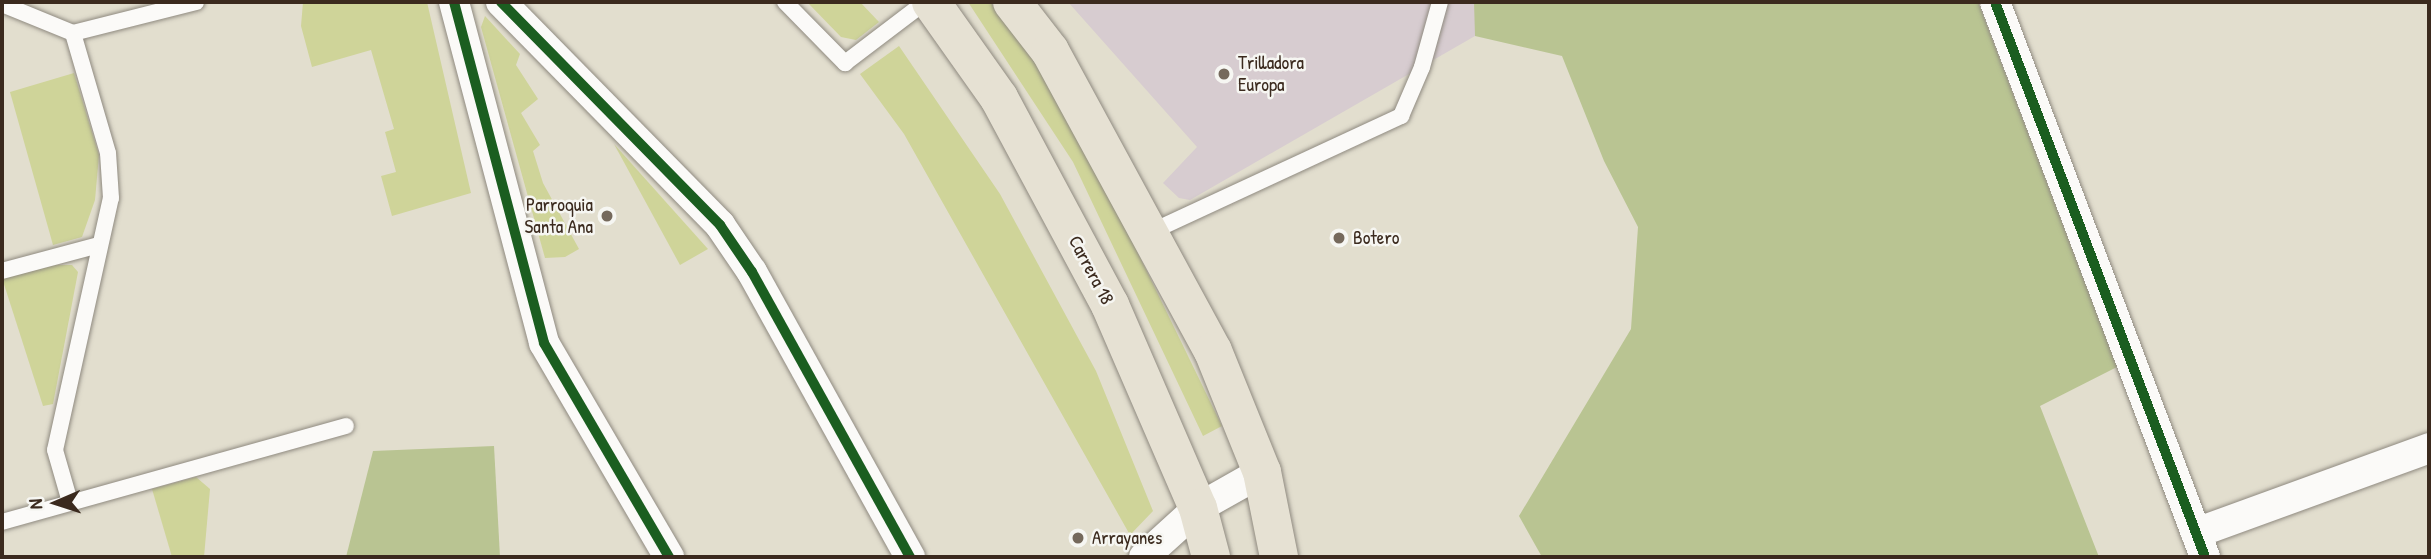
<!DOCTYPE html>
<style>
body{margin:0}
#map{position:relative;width:2431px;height:559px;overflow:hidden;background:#e2dece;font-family:"Patrick Hand",sans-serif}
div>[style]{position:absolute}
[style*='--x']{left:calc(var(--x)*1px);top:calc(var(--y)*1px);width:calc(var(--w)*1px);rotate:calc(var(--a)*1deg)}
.industrial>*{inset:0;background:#d7ccd0}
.green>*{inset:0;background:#cfd499}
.forest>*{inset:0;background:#b9c492}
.roads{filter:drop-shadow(0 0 2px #8f8a80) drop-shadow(0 0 2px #8f8a80)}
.service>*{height:16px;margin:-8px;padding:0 8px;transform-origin:8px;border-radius:8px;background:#fbfaf8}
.minor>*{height:30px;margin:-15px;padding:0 15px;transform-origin:15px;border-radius:15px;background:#fbfaf8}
.primary>*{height:38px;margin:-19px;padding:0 19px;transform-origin:19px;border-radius:19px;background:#e6e1d3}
.cycleway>*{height:10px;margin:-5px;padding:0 5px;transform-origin:5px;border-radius:5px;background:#1b5e20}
.dots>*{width:19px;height:19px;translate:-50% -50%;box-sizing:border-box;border:4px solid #f6f6f2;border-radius:50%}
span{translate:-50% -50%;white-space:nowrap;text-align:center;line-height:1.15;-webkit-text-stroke:5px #f6f6f2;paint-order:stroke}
.poi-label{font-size:19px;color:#3b2a1e}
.left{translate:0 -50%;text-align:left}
.right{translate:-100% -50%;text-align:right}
.street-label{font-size:19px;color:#3b2a1e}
.frame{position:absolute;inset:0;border:4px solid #3b2a1e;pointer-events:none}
.north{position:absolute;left:21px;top:468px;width:70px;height:70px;-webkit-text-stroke:5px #f6f6f2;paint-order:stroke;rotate:267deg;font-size:19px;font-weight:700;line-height:28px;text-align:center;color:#3b2a1e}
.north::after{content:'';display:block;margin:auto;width:24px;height:32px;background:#3b2a1e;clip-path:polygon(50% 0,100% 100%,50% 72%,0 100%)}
</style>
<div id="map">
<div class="industrial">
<div style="clip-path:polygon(1068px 2px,1547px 2px,1475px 36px,1190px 200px,1179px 198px,1163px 183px,1197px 147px)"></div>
</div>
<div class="green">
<div style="clip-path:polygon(303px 2px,427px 2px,471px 193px,392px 216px,381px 176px,396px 172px,385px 132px,394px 129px,371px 50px,312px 67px,301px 26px)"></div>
<div style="clip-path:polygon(807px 2px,860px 2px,879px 22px,856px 40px,841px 37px)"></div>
<div style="clip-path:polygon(968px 2px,990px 2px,1027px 48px,1087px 148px,1222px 426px,1203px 436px,1073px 162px)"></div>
<div style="clip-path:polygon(485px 16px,520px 54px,516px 65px,538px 99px,521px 113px,540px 145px,533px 151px,543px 183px,579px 249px,565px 257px,545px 258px,481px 27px)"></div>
<div style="clip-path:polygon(899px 46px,1000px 194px,1096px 371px,1153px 511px,1130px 535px,904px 134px,860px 74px)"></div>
<div style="clip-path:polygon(74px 73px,99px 155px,95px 200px,82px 237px,53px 245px,10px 92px)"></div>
<div style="clip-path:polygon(614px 144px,708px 249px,680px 265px)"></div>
<div style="clip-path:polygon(56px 265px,72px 265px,78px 272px,53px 404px,43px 406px,2px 278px)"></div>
<div style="clip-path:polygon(196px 477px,210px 489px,204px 557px,172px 557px,152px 489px)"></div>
</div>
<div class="forest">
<div style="clip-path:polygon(1474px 2px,1978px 2px,2117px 367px,2040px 406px,2099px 557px,1542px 557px,1519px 516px,1631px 329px,1638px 227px,1604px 161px,1562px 56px,1475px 36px)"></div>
<div style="clip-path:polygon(494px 446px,500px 557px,346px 557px,373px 451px)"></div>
</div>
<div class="roads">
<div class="service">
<div style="--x:785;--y:2;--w:86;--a:45.5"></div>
<div style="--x:845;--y:63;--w:101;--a:-37.3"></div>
<div style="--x:2;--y:4;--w:77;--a:22.2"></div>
<div style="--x:73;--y:33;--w:127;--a:-14.1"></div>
<div style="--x:1151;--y:232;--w:276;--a:-24.9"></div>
<div style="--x:1401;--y:116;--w:53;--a:-66.8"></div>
<div style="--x:1422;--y:67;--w:67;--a:-74.5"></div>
<div style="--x:2;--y:271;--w:100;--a:-15"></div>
<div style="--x:70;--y:502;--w:54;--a:-106.1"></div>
<div style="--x:55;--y:450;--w:258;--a:-77.5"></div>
<div style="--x:111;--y:198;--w:45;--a:-93.8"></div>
<div style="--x:108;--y:153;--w:125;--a:-106.3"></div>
<div style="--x:2;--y:522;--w:357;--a:-15.6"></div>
</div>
<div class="minor">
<div style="--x:454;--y:2;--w:353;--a:75.2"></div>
<div style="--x:544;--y:343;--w:248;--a:59.7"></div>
<div style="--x:501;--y:2;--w:313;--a:45.5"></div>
<div style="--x:720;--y:225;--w:57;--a:55.8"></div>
<div style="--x:752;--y:272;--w:326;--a:61"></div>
<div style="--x:1995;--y:2;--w:593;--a:69.27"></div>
<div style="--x:2196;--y:533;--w:248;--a:-20"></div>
<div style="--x:1144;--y:557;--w:73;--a:-42.2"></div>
<div style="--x:1198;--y:508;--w:73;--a:-29.4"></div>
</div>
<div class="primary">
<div style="--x:931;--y:2;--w:118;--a:54.7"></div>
<div style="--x:999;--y:98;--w:235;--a:61.8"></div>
<div style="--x:1110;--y:305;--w:221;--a:66.6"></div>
<div style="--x:1198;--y:508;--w:51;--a:75.1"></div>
<div style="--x:1012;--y:2;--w:62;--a:52.2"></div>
<div style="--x:1050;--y:51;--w:341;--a:61.5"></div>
<div style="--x:1213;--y:351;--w:131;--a:68"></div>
<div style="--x:1262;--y:472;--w:87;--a:78.7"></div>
</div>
</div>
<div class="cycleway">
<div style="--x:454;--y:2;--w:353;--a:75.2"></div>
<div style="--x:544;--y:343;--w:248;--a:59.7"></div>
<div style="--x:501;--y:2;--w:313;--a:45.5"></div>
<div style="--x:720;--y:225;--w:57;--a:55.8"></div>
<div style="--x:752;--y:272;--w:326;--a:61"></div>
<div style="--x:1995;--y:2;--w:593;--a:69.27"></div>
</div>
<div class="dots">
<div style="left:1224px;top:74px;background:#75695c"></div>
<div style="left:607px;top:216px;background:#75695c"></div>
<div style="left:1339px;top:238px;background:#75695c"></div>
<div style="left:1078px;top:538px;background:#75695c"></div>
</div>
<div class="poi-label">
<span class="left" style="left:1238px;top:74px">Trilladora<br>Europa</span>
<span class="right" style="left:593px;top:216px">Parroquia<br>Santa Ana</span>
<span class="left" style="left:1353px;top:238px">Botero</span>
<span class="left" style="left:1092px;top:538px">Arrayanes</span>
</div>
<div class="street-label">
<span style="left:1091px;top:270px;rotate:62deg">Carrera 18</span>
</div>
<div class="frame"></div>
<div class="north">N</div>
</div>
